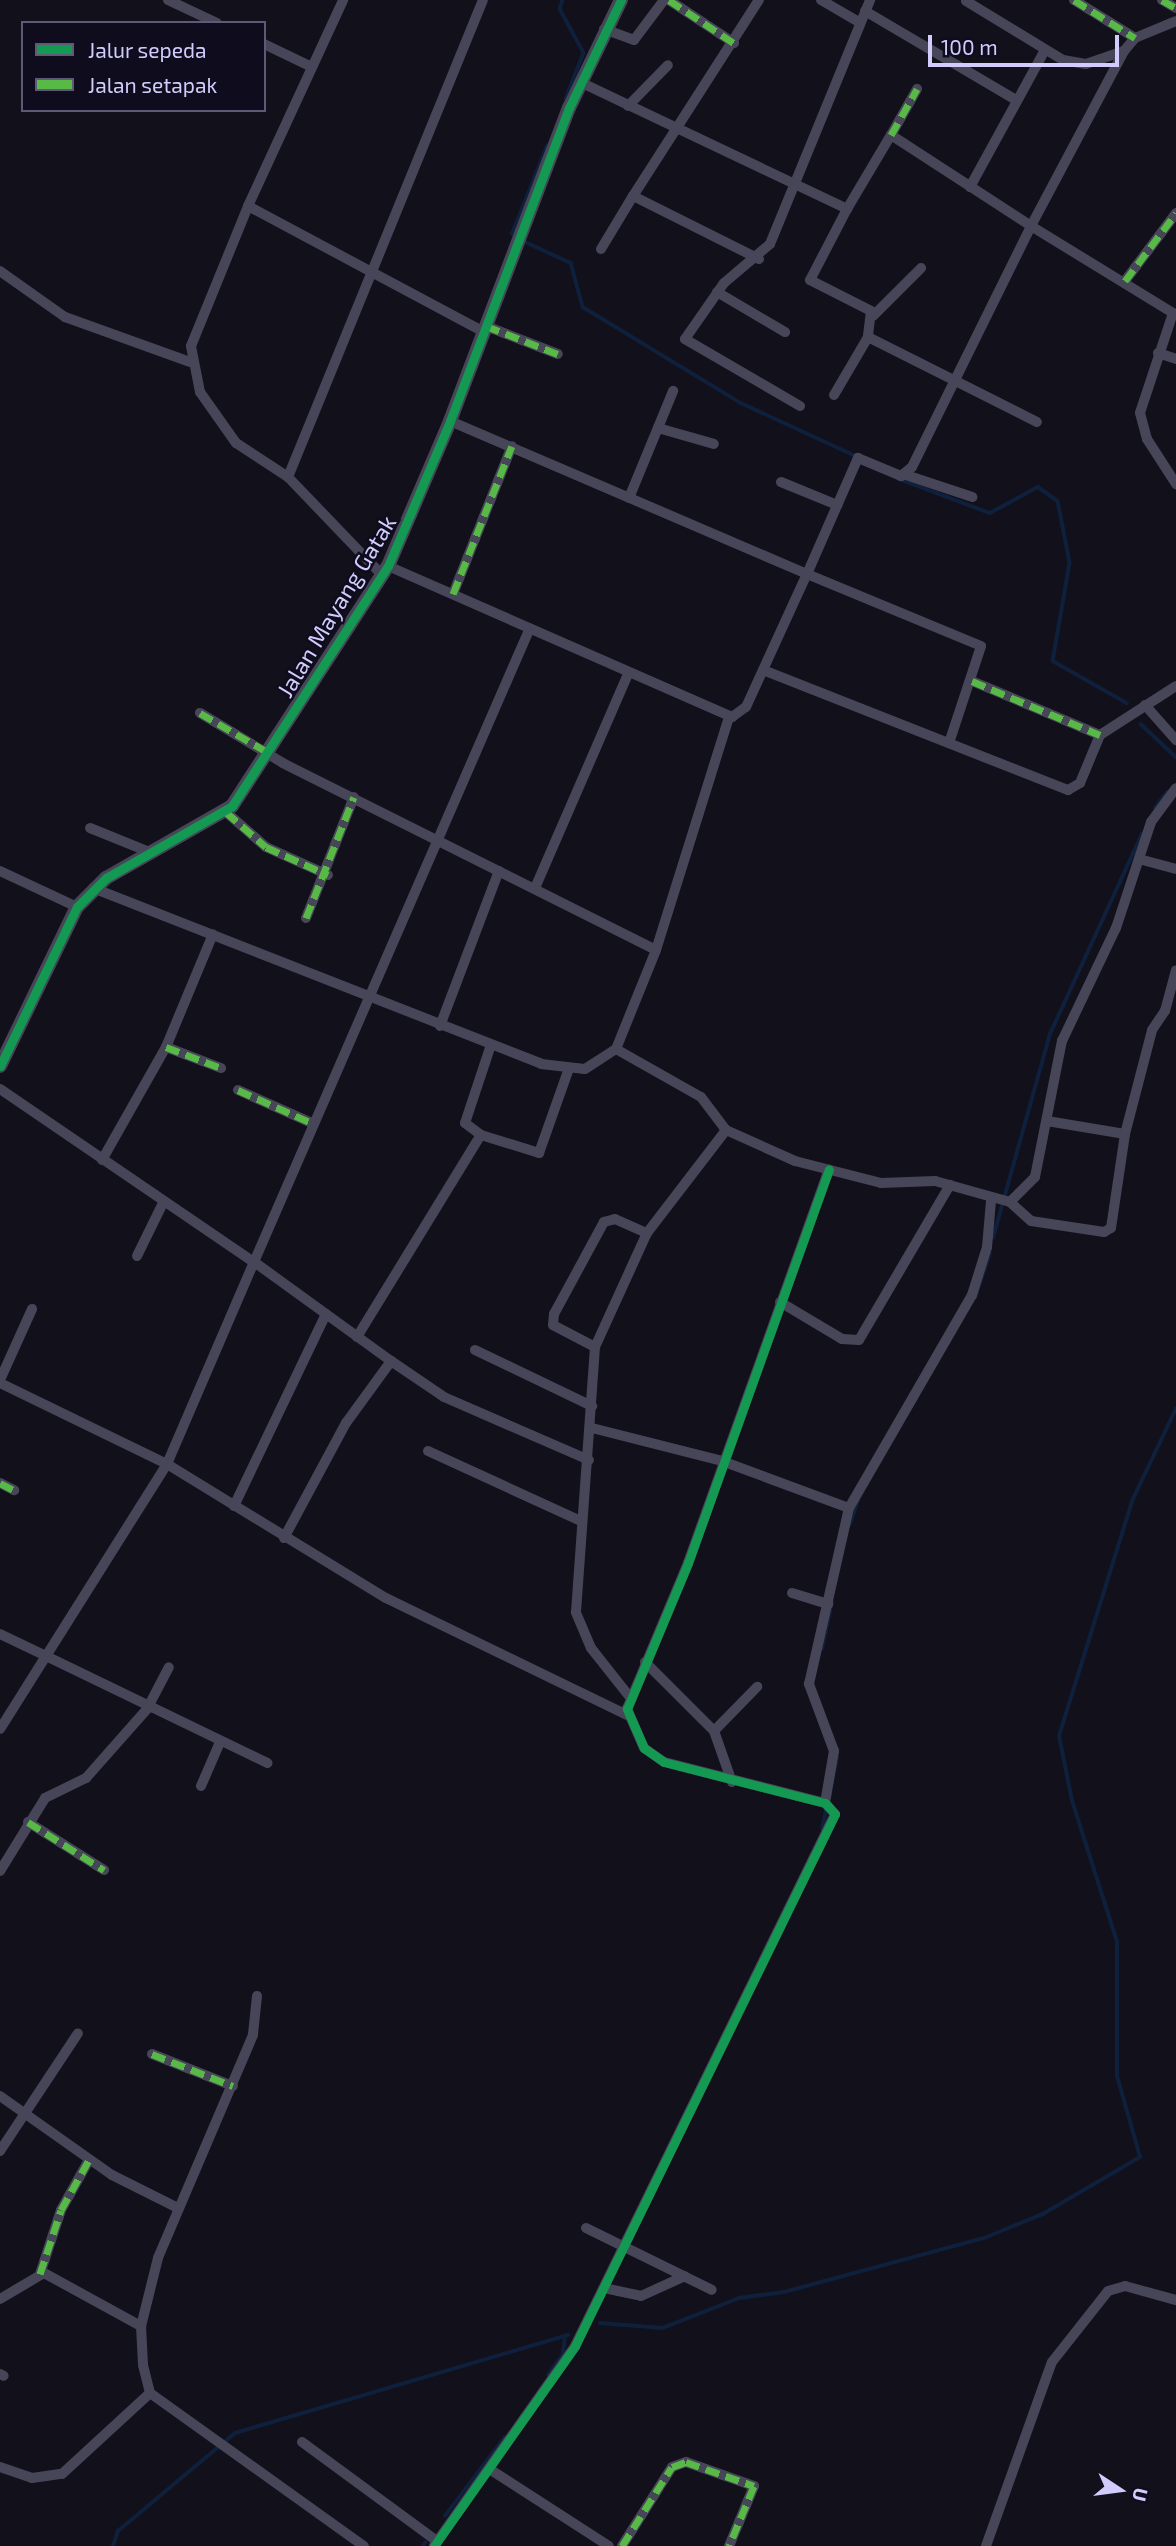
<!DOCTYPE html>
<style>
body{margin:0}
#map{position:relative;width:1176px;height:2546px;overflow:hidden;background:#12101a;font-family:"Exo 2",sans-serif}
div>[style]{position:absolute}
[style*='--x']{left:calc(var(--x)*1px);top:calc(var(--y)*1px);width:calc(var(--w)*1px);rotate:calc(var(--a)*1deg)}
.stream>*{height:3.5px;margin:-1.75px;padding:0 1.75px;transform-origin:1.75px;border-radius:1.75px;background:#0f203c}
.minor>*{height:10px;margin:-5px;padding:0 5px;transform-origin:5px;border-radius:5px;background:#474659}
.tertiary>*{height:14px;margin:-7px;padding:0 7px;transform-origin:7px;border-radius:7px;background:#474659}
.quiet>*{height:7px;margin-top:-3.5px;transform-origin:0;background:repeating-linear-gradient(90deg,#58b947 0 14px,transparent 0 21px)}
.cycleway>*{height:9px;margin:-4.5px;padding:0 4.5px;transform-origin:4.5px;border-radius:4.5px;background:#139951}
span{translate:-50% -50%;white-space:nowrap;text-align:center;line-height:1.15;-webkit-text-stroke:5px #0f0d1d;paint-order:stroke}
.street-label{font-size:23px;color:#d1ccfc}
.legend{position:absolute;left:21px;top:21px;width:245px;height:91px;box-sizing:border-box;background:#0f0d1d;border:2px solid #5d5976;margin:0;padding:9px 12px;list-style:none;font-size:21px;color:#d1ccfc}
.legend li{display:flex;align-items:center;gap:14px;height:35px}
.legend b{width:35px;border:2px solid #5d5976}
.north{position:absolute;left:1085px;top:2455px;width:70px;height:70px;-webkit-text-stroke:5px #0f0d1d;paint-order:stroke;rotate:103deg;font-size:19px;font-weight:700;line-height:28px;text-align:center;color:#d1ccfc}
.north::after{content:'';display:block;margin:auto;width:24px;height:32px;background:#d1ccfc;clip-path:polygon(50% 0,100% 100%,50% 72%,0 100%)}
.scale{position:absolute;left:928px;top:35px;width:191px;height:32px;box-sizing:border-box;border:4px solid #d1ccfc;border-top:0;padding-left:9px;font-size:21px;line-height:24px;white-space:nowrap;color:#d1ccfc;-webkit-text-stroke:5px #0f0d1d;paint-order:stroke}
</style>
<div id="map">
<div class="stream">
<div style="--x:563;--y:0;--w:9;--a:108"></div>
<div style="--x:560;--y:9;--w:50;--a:61.4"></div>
<div style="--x:584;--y:53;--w:49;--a:111.4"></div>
<div style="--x:517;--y:237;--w:6;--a:-149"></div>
<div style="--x:512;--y:234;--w:95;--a:-68.3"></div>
<div style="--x:523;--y:241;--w:53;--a:24.6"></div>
<div style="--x:571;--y:263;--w:46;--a:74.7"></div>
<div style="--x:583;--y:307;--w:185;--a:31.3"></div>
<div style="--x:741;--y:403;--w:129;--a:24.8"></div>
<div style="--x:899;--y:479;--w:97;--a:20.5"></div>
<div style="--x:990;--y:513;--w:55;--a:-28.4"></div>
<div style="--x:1038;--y:487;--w:24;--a:35"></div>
<div style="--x:1058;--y:501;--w:63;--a:79"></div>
<div style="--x:1070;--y:563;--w:99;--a:99.8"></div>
<div style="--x:1053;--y:661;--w:85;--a:29.6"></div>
<div style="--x:1141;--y:724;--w:48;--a:43.3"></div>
<div style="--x:1155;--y:808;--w:20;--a:-53"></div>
<div style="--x:993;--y:1238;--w:212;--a:-74.4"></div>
<div style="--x:1050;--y:1034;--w:220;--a:-65.3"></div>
<div style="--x:975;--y:1298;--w:47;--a:-71.6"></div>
<div style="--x:850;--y:1524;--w:24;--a:-71"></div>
<div style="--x:822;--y:1649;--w:48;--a:-78"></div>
<div style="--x:822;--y:1829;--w:73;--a:-78.1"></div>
<div style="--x:600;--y:2323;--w:63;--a:4.5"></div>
<div style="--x:663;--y:2328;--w:82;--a:-21.5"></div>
<div style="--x:739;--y:2298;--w:45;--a:-7.6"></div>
<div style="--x:784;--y:2292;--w:207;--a:-15.1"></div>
<div style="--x:984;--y:2238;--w:64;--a:-22.1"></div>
<div style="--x:1043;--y:2214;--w:113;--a:-30.4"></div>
<div style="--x:1140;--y:2157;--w:84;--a:-105.9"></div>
<div style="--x:1117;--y:2076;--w:134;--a:-90"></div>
<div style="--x:1117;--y:1942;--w:148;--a:-107.7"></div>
<div style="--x:1072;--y:1801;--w:66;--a:-101.3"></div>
<div style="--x:1059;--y:1736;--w:248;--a:-72.7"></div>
<div style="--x:1133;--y:1499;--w:100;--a:-64.5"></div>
<div style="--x:548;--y:2375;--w:26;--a:-54"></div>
<div style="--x:563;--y:2354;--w:18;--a:-84"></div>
<div style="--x:445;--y:2516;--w:98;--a:-52.9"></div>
<div style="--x:113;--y:2546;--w:16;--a:-72"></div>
<div style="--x:118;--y:2531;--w:153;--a:-39.9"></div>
<div style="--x:235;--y:2433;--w:347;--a:-16.4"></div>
<div style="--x:423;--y:2546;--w:4;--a:-56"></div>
</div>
<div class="minor">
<div style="--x:168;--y:0;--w:54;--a:25.1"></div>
<div style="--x:669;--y:0;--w:78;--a:33.5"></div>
<div style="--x:821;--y:0;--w:44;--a:30.1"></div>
<div style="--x:1074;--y:0;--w:72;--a:31.9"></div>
<div style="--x:1162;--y:0;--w:16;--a:30"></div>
<div style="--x:966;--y:1;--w:114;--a:31.3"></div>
<div style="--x:1063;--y:60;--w:23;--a:10"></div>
<div style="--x:1086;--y:64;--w:40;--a:-18.9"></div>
<div style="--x:865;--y:11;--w:175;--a:30.5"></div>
<div style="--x:604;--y:29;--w:32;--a:20"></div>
<div style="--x:634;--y:40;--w:50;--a:-53.1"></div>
<div style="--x:264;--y:44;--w:53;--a:25.6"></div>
<div style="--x:580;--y:82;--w:296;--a:25.4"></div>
<div style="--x:847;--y:209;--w:86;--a:-59.3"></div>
<div style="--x:891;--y:135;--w:167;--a:33"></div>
<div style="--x:1031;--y:226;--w:198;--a:-62"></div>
<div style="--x:1124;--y:51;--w:17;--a:-50"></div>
<div style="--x:1135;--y:38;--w:44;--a:-22.5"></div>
<div style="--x:628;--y:106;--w:57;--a:-45.7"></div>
<div style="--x:891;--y:135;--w:53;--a:-60.5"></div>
<div style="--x:970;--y:187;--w:156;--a:-61.3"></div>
<div style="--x:248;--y:206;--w:227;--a:-65.2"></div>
<div style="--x:847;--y:209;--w:80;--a:117.5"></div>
<div style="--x:810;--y:280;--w:68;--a:26.9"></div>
<div style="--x:871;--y:311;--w:26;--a:97"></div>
<div style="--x:868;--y:337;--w:189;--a:26.7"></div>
<div style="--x:601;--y:249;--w:62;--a:-58.9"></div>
<div style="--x:759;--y:259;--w:141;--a:-153.4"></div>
<div style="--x:633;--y:196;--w:233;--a:-57.3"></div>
<div style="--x:0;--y:271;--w:80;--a:35.3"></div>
<div style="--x:65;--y:317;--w:133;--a:19.8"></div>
<div style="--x:1125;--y:281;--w:85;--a:-53.1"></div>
<div style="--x:717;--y:292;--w:79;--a:30.5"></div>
<div style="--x:873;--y:316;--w:68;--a:-45"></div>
<div style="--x:486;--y:326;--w:77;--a:21.3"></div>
<div style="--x:1158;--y:353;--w:19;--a:18"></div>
<div style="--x:834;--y:395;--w:67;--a:-59.6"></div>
<div style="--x:800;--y:406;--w:133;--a:-149.8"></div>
<div style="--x:685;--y:339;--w:68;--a:-55.1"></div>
<div style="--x:724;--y:283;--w:60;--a:-40.3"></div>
<div style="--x:770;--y:244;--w:264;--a:-67.7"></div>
<div style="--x:658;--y:428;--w:58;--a:15.9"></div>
<div style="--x:906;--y:475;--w:70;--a:18.4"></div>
<div style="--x:288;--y:477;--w:515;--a:-67.77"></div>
<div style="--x:781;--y:482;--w:61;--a:22.3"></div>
<div style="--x:629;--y:498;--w:116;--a:-67.6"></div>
<div style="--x:388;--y:566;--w:376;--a:23.7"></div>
<div style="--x:732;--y:717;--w:17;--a:-36"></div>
<div style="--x:746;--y:707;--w:146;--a:-65.4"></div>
<div style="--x:807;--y:574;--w:388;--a:-156.8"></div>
<div style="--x:382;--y:575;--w:136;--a:-133.8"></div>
<div style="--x:288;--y:477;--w:62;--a:-146.8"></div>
<div style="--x:236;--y:443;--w:62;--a:-125.2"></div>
<div style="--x:200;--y:392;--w:47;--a:-101.1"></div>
<div style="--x:191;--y:346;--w:151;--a:-67.8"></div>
<div style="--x:248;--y:206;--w:268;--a:28.1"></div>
<div style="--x:453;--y:594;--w:159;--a:-68.3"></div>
<div style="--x:763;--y:670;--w:328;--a:21.5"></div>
<div style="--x:1068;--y:790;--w:14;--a:-30"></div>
<div style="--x:1080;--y:783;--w:52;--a:-67.4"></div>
<div style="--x:1100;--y:735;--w:90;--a:-32.8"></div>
<div style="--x:972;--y:681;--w:139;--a:22.9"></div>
<div style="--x:1145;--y:705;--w:47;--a:48.5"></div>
<div style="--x:949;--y:743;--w:102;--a:-71.7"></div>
<div style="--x:981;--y:646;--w:188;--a:-157.5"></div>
<div style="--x:807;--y:574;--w:127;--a:-66.3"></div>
<div style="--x:858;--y:458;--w:47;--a:22.7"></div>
<div style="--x:901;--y:476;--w:14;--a:-39"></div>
<div style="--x:912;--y:467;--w:269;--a:-63.7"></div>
<div style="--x:1031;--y:226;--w:167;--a:31.5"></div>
<div style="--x:1173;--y:313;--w:105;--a:108.3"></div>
<div style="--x:1140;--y:413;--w:27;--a:75"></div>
<div style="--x:1147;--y:439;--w:54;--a:57.2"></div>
<div style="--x:226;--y:812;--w:53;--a:41.2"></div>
<div style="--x:266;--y:847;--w:68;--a:24.3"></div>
<div style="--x:90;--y:828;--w:67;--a:22"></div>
<div style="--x:1139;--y:859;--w:38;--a:15"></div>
<div style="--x:0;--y:871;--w:85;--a:25.1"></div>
<div style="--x:93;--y:888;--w:481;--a:21.4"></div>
<div style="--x:541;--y:1064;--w:44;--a:6.5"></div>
<div style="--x:585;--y:1069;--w:37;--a:-33"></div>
<div style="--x:616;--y:1049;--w:107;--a:-68"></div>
<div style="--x:656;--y:950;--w:417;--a:-153.4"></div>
<div style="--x:283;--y:763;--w:97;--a:-148.9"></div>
<div style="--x:535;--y:888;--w:233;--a:-66.5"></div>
<div style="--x:306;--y:918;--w:130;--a:-68.4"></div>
<div style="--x:656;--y:950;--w:244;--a:-72.6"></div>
<div style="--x:440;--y:1026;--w:166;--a:-69.2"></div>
<div style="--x:166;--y:1047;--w:59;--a:20.9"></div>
<div style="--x:616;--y:1049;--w:98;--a:29.5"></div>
<div style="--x:701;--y:1097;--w:41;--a:52.9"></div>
<div style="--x:726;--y:1130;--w:76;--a:24.2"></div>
<div style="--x:795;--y:1161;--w:89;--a:14.3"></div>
<div style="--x:881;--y:1183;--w:54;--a:-2.1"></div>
<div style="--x:935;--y:1181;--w:78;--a:15.6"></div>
<div style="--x:1010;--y:1202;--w:35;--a:-45"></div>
<div style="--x:1035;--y:1177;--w:139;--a:-78.8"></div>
<div style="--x:1062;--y:1041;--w:125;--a:-64.5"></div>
<div style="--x:1116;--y:928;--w:112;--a:-71.7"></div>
<div style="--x:1151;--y:822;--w:42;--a:-53.7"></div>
<div style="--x:0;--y:1089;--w:307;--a:34.3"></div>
<div style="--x:254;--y:1262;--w:220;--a:113.3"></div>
<div style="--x:167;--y:1464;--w:227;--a:122.2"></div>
<div style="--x:46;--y:1656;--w:246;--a:25.8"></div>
<div style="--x:238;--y:1090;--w:83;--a:24.1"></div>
<div style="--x:1047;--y:1121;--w:79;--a:9.5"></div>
<div style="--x:481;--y:1135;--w:61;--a:17.2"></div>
<div style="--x:539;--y:1153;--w:87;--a:-70.5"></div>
<div style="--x:102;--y:1160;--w:130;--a:-60.5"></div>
<div style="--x:166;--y:1047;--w:122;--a:-67.4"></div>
<div style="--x:1010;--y:1202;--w:28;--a:42"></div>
<div style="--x:1031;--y:1221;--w:74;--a:8.6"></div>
<div style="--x:1104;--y:1232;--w:8;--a:-30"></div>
<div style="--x:1111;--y:1228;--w:95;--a:-81.5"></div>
<div style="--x:1125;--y:1134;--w:107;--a:-75.4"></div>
<div style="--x:1152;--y:1030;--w:23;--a:-56"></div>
<div style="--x:1165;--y:1011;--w:42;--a:-75"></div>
<div style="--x:137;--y:1256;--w:61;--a:-63.9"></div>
<div style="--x:780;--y:1302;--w:72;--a:30.8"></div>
<div style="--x:842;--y:1339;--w:17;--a:3"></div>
<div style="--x:859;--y:1340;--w:180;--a:-59.6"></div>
<div style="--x:357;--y:1337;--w:237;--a:-58.5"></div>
<div style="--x:481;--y:1135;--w:20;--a:-143"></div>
<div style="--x:465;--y:1123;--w:82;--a:-71.6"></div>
<div style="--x:595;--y:1347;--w:47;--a:-152.4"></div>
<div style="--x:553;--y:1325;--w:11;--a:-85"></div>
<div style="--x:554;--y:1314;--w:105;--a:-61.5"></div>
<div style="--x:604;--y:1222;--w:11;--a:-15"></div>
<div style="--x:615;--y:1219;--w:35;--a:24"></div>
<div style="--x:475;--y:1350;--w:130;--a:25.6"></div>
<div style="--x:391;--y:1361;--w:64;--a:34.2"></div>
<div style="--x:444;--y:1397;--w:158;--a:23.5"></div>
<div style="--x:0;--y:1380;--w:78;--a:-65.7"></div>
<div style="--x:0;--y:1383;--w:186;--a:25.9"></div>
<div style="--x:167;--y:1464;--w:257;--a:31.5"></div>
<div style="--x:386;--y:1598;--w:268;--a:25.9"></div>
<div style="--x:592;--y:1428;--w:134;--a:14.2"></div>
<div style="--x:722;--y:1461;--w:135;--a:20.3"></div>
<div style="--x:428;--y:1451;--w:168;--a:24.6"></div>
<div style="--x:0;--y:1483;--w:16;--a:27"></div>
<div style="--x:234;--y:1506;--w:213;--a:-64.4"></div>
<div style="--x:284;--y:1538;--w:131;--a:-61.7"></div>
<div style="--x:346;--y:1423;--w:77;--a:-54"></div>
<div style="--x:391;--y:1361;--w:169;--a:-144.1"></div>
<div style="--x:254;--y:1262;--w:691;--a:-66.48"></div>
<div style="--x:792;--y:1593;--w:38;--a:17"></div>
<div style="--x:0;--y:1634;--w:51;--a:25.6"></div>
<div style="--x:46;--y:1656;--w:86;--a:122.2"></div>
<div style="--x:645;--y:1662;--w:98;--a:45"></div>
<div style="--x:714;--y:1731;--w:54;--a:70.6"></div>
<div style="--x:629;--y:1696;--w:61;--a:-128.4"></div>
<div style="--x:591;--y:1648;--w:39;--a:-113"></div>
<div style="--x:576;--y:1612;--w:266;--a:-85.9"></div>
<div style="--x:595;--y:1347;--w:125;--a:-65.5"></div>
<div style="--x:647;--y:1233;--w:130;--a:-52.5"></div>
<div style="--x:714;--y:1731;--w:62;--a:-45.7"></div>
<div style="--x:201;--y:1786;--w:48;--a:-66.6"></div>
<div style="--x:825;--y:1803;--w:53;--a:-80.2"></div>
<div style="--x:834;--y:1751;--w:72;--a:-110.5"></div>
<div style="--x:809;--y:1684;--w:180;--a:-77.2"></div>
<div style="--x:849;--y:1508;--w:246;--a:-60"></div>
<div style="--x:972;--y:1295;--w:50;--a:-72.6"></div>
<div style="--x:987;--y:1247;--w:46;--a:-85"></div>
<div style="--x:28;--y:1822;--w:90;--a:32.3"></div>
<div style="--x:0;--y:1871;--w:86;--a:-58.3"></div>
<div style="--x:45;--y:1798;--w:46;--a:-26"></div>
<div style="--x:86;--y:1778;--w:92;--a:-48.5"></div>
<div style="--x:147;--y:1709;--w:47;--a:-62.4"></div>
<div style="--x:257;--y:1996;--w:39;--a:96"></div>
<div style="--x:253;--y:2035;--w:242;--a:113.1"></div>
<div style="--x:158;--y:2258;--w:70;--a:104"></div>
<div style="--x:141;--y:2326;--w:39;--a:87"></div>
<div style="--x:143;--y:2365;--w:29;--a:76"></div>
<div style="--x:150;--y:2393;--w:263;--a:35.6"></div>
<div style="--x:152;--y:2054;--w:87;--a:21.6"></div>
<div style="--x:0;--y:2096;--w:137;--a:35.2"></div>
<div style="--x:112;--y:2175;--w:72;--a:26.6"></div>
<div style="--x:0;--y:2151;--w:141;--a:-56.5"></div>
<div style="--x:586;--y:2228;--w:140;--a:26.2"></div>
<div style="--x:40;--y:2274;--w:67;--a:-71.8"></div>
<div style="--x:61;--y:2210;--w:57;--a:-60.8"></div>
<div style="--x:604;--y:2288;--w:38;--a:12"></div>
<div style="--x:641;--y:2296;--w:48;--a:-24.4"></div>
<div style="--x:0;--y:2299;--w:51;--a:-30.6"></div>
<div style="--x:44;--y:2273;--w:111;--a:28.7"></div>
<div style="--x:0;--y:2374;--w:4;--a:27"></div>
<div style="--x:302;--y:2442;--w:167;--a:36.3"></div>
<div style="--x:0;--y:2467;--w:34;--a:19"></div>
<div style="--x:32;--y:2478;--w:30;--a:-8"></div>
<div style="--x:62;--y:2474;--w:120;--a:-42.6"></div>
<div style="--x:491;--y:2470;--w:140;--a:32.8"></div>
<div style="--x:434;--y:2546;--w:245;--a:-54.8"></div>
<div style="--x:575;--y:2346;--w:592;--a:-63.95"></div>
<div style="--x:835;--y:1814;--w:15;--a:-132"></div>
<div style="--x:825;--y:1803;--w:166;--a:-165.7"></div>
<div style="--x:664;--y:1762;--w:24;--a:-145"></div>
<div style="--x:644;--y:1748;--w:43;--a:-113.6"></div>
<div style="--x:627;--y:1709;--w:158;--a:-67.3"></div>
<div style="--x:688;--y:1563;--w:418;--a:-70.3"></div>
<div style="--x:622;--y:2546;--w:93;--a:-57.7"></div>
<div style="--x:672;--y:2467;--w:15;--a:-20"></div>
<div style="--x:686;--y:2462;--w:72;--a:19.4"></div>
<div style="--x:754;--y:2486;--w:65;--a:112.6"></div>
<div style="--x:986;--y:2546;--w:195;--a:-70.3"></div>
<div style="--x:1052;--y:2362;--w:90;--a:-51.7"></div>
<div style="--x:1108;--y:2291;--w:18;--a:-16"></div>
<div style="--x:1125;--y:2286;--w:53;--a:15.4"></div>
</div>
<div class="tertiary">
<div style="--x:0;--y:1066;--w:177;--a:-64.2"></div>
<div style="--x:77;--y:907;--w:41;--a:-45"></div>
<div style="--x:106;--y:878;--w:145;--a:-29.7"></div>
<div style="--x:232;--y:806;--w:286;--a:-57"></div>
<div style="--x:388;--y:566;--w:158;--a:-66.8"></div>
<div style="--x:450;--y:421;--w:335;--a:-69.2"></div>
<div style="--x:569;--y:108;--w:120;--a:-64.3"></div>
</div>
<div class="quiet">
<div style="--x:669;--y:0;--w:78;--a:33.5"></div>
<div style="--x:1074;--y:0;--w:72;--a:31.9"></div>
<div style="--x:1162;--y:0;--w:16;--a:30"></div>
<div style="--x:891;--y:135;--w:53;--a:-60.5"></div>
<div style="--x:1125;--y:281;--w:85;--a:-53.1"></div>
<div style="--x:486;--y:326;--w:77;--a:21.3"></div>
<div style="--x:453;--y:594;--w:159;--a:-68.3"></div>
<div style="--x:972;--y:681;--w:139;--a:22.9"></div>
<div style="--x:200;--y:713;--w:80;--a:30.1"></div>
<div style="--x:226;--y:812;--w:53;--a:41.2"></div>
<div style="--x:266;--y:847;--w:68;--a:24.3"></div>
<div style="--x:306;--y:918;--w:130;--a:-68.4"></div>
<div style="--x:166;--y:1047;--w:59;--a:20.9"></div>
<div style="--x:238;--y:1090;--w:83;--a:24.1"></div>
<div style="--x:0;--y:1483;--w:16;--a:27"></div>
<div style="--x:28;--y:1822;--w:90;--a:32.3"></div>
<div style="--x:152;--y:2054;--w:87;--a:21.6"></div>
<div style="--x:40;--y:2274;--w:67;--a:-71.8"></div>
<div style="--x:61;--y:2210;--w:57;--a:-60.8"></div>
<div style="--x:622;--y:2546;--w:93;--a:-57.7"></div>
<div style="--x:672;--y:2467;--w:15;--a:-20"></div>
<div style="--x:686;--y:2462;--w:72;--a:19.4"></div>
<div style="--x:754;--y:2486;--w:65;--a:112.6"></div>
</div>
<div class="cycleway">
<div style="--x:0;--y:1066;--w:177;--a:-64.2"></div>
<div style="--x:77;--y:907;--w:41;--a:-45"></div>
<div style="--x:106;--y:878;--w:145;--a:-29.7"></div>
<div style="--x:232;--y:806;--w:286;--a:-57"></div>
<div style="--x:388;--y:566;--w:158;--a:-66.8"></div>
<div style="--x:450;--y:421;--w:335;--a:-69.2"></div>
<div style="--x:569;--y:108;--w:120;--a:-64.3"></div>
<div style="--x:434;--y:2546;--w:245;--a:-54.8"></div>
<div style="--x:575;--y:2346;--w:592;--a:-63.95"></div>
<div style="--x:835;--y:1814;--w:15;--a:-132"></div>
<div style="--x:825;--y:1803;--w:166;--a:-165.7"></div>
<div style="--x:664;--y:1762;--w:24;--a:-145"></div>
<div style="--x:644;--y:1748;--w:43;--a:-113.6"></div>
<div style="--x:627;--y:1709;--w:158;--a:-67.3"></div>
<div style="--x:688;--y:1563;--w:418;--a:-70.3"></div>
</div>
<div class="street-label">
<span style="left:336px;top:606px;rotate:-59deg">Jalan Mayang Gatak</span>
</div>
<ul class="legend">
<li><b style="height:9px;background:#139951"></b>Jalur sepeda</li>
<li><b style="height:9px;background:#58b947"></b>Jalan setapak</li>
</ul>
<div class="north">U</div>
<div class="scale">100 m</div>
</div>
